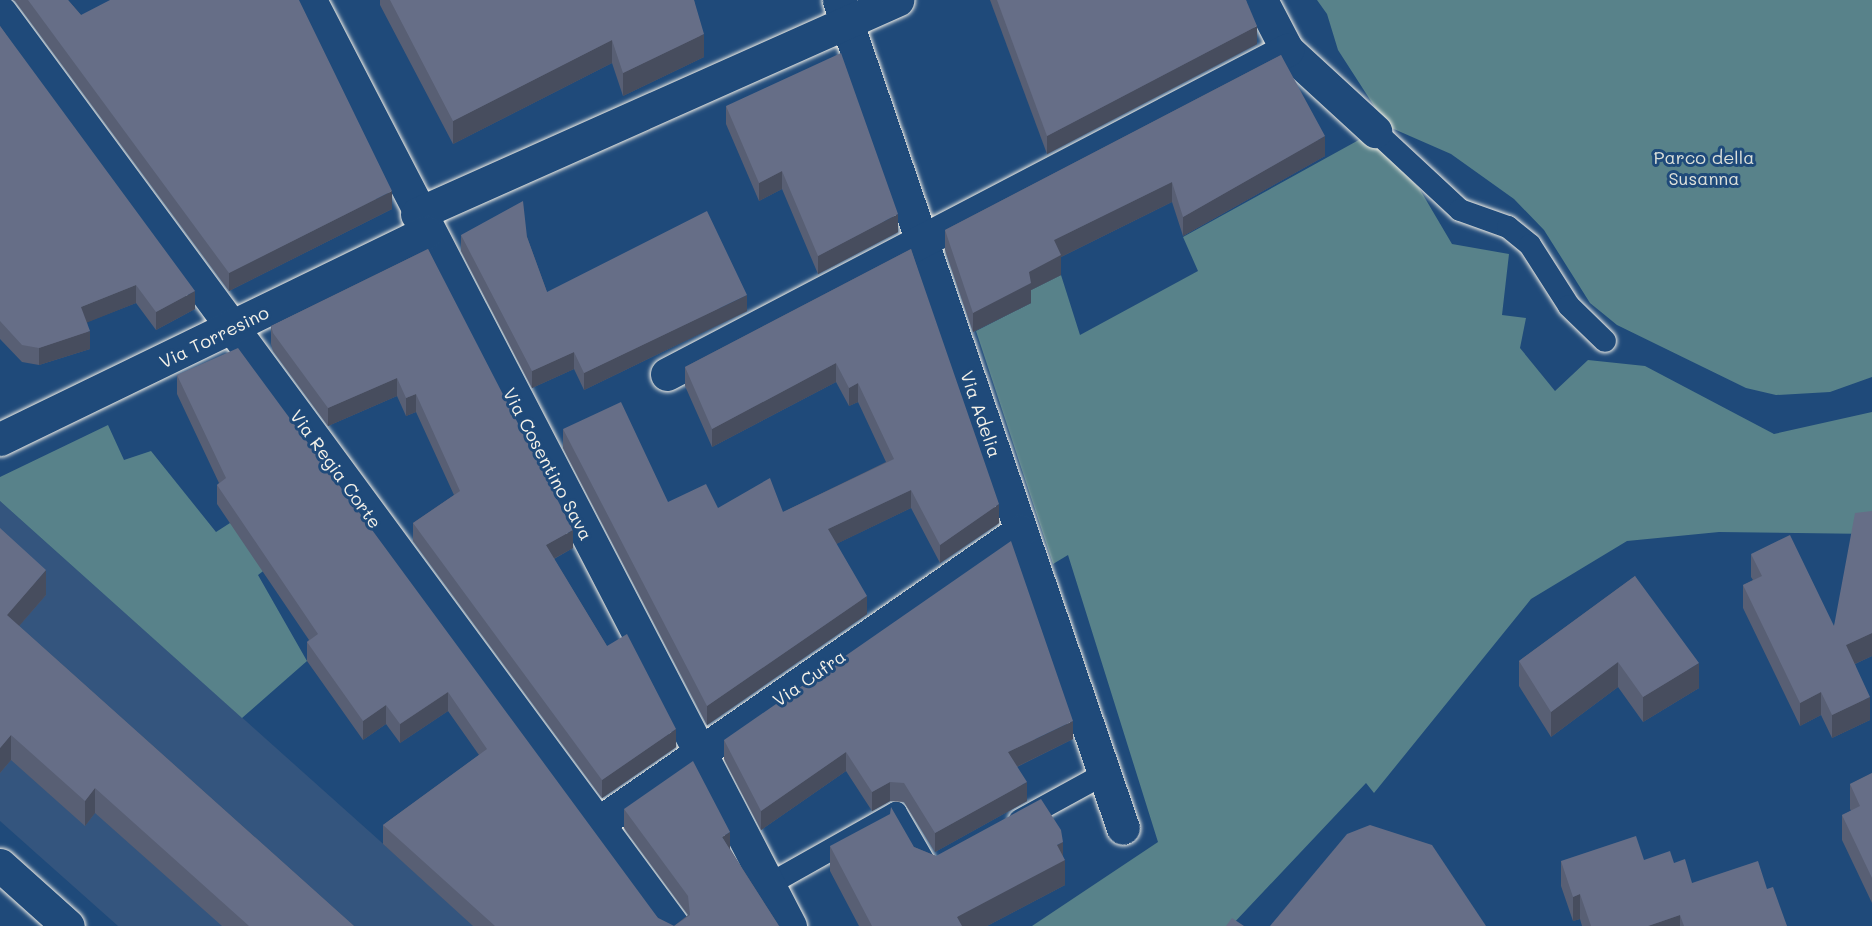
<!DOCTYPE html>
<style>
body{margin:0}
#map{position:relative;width:1872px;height:926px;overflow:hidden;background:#1f4a7a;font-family:Mali,sans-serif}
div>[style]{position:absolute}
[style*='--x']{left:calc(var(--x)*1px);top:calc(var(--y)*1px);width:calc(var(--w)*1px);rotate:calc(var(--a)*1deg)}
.built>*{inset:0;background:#34557e}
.green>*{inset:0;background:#58828a}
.roads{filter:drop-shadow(0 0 2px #f4f1e8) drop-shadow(0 0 2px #f4f1e8)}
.lane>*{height:22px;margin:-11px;padding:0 11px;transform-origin:11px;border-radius:11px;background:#1f4a7a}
.street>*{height:33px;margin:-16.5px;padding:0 16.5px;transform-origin:16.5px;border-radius:16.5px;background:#1f4a7a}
.wall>*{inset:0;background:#585f74}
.shaded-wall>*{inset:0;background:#474d5e}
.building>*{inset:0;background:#666e87}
span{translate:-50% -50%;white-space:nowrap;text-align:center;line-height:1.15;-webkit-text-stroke:6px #1f4a7a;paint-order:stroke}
.park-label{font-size:18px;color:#dde0da}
.street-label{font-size:18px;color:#f4f1e8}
</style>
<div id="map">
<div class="built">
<div style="clip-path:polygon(0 501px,456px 909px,474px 926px,118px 926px,0 821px)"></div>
</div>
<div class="green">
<div style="clip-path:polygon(1317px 0,1872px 0,1872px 377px,1830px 392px,1776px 395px,1746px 388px,1617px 325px,1590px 303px,1544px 230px,1514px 199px,1451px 154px,1387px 126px,1338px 50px,1327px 14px)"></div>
<div style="clip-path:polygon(1366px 136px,1419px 188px,1452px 244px,1509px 254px,1502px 315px,1526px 318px,1520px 348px,1555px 391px,1588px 360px,1645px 366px,1774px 434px,1872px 412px,1872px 534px,1719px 532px,1627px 541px,1531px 599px,1374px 793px,1366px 783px,1231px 926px,1032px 926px,1158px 842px,1068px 555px,1053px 564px,976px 331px,1031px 303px,1029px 291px,1061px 275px,1080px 335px,1198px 271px,1183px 237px)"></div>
<div style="clip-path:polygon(108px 425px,124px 460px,151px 451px,216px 532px,230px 523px,292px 549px,258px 575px,307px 661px,242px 718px,0 501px,0 477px)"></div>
</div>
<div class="roads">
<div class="lane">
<div style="--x:1375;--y:131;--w:116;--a:42.9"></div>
<div style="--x:1460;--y:210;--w:51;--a:19.5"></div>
<div style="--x:1508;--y:227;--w:28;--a:39"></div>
<div style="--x:1530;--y:245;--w:72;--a:57.4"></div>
<div style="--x:1569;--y:306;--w:50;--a:44.2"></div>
<div style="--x:1020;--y:820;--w:96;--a:-28.7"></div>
<div style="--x:768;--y:885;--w:147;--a:-29.4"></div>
<div style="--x:896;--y:813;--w:58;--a:59.9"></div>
</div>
<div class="street">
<div style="--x:310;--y:0;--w:1043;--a:62.6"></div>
<div style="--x:839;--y:0;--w:875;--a:71.07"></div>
<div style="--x:1261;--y:0;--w:56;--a:62.5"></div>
<div style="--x:1287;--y:50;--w:120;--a:42.6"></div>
<div style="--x:0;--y:12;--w:1135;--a:53.63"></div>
<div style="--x:417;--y:214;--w:526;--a:-24.03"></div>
<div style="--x:667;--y:374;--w:700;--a:-27.59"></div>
<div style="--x:0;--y:439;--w:474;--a:-25.9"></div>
<div style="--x:597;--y:824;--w:515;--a:-34.71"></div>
<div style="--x:0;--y:865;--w:91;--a:41.9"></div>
</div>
</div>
<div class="wall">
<div style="clip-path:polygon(13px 0,68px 0,81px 15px,392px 209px,229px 291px,15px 1px)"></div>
<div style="clip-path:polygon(380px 0,694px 0,704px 57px,623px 96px,612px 63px,453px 144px,380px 5px)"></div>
<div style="clip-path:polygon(990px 0,1246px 0,1257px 44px,1047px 154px)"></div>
<div style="clip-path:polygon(0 26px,195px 309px,156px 330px,136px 303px,87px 322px,90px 349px,39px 365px,22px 362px,0 339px)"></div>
<div style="clip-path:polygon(1281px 55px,1325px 156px,1183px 236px,1172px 202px,1061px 257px,1061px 275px,1031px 290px,1031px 303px,973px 332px,945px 250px,945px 230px)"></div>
<div style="clip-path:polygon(726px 106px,898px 232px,818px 274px,782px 189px,759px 201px,726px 124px)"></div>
<div style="clip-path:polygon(461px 235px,527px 237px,547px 292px,747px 311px,584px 390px,574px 369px,532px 388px,461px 251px)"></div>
<div style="clip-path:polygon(428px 249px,573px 548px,554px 559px,607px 646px,676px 747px,602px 798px,413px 541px,413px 523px,454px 495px,416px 412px,406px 416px,397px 396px,328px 426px,273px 351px,271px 344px,271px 326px)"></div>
<div style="clip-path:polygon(911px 249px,999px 523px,940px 563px,911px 508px,836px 544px,867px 614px,707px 725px,563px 448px,563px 429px,668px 502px,718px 508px,783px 512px,886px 462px,858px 402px,849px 406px,836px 382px,712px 447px,685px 386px,685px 367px)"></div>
<div style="clip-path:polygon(177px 375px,658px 918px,674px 926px,688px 915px,624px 828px,624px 809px,730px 849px,779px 926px,473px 926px,383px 844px,383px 825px,479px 755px,448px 711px,400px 743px,386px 724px,363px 740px,307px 661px,307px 642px,309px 640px,217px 504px,217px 485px,219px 483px,177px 394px)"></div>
<div style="clip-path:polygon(1872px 511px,1872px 656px,1855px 664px,1870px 720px,1832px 738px,1821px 715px,1800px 726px,1743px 608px,1743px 585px,1753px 580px,1751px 577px,1751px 554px,1834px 626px)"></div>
<div style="clip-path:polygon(0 528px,46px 595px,19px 626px,354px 926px,222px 926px,95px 813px,85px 826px,11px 760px,0 773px)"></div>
<div style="clip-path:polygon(1635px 576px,1699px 688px,1643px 722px,1618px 687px,1551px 737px,1519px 686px,1519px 661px)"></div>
<div style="clip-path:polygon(1073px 739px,1017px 767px,1027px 801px,935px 852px,904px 802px,890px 801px,872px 811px,846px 771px,761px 830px,724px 759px,724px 740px)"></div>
<div style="clip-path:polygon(1872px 773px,1872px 903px,1842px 840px,1842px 815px,1851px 811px,1850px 809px,1850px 784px)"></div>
<div style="clip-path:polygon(830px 846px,914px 847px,936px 856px,1063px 856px,1065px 885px,987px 926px,859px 926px,830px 871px)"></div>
<div style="clip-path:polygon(1644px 860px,1674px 863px,1692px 883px,1767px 889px,1787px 926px,1582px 926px,1580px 919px,1573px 921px,1561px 886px,1561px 861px)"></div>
</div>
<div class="shaded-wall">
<div style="clip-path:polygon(1257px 26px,1257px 44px,1047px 154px,1047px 136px)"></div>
<div style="clip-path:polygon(704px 34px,704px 57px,623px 96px,623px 73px)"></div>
<div style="clip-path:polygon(612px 40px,612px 63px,453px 144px,453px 121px)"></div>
<div style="clip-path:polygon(1325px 136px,1325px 156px,1183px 236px,1183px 217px)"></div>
<div style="clip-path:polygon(782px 171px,782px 189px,759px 201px,759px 183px)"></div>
<div style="clip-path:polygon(1172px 182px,1172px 202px,1061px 257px,1061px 275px,1031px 290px,1031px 303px,973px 332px,973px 313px,1029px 272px,1054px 240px)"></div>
<div style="clip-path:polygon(392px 191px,392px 209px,229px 291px,229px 273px)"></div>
<div style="clip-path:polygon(898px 214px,898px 232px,818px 274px,818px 256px)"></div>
<div style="clip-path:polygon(136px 285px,136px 303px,81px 325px,81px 307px)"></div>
<div style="clip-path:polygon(195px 291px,195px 309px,156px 330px,156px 312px)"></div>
<div style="clip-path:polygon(747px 295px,747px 311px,584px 390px,584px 373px)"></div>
<div style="clip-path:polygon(90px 331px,90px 349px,39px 365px,39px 348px)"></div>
<div style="clip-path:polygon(574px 352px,574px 369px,532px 388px,532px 371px)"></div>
<div style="clip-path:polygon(836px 363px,836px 382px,712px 447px,712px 429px)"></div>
<div style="clip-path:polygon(397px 378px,397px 396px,328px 426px,328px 408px)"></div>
<div style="clip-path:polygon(858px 383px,858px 402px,849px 406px,849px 388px)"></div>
<div style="clip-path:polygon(416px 394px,416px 412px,406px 416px,406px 398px)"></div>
<div style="clip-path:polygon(911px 490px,911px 508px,828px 548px,828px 529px)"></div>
<div style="clip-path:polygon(999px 504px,999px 523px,940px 563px,940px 545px)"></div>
<div style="clip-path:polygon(573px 530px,573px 548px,546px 563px,546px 545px)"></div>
<div style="clip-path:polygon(46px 570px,46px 595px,7px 640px,7px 615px)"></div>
<div style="clip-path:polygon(867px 596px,867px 614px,707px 725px,707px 706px)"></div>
<div style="clip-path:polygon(1872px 633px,1872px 656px,1846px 668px,1846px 645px)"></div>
<div style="clip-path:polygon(1618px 662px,1618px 687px,1551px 737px,1551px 712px)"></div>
<div style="clip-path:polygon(1699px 663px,1699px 688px,1643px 722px,1643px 697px)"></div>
<div style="clip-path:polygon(448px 692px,448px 711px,400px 743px,400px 724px)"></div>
<div style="clip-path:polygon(1821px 692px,1821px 715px,1800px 726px,1800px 703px)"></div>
<div style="clip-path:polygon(1870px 697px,1870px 720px,1832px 738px,1832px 715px)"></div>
<div style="clip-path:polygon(386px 705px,386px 724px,363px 740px,363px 721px)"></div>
<div style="clip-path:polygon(1073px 721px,1073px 739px,1008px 771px,1008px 752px)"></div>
<div style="clip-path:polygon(676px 729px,676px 747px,602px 798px,602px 780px)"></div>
<div style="clip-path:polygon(11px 735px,11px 760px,0 773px,0 748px)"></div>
<div style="clip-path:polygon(846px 752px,846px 771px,761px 830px,761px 811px)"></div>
<div style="clip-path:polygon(890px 782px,890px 801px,872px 811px,872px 792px)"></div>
<div style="clip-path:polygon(1027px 782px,1027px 801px,935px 852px,935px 833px)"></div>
<div style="clip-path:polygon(95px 788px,95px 813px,85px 826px,85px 801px)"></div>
<div style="clip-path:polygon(730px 832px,730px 851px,722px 837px)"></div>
<div style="clip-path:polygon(1063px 842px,1063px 861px,1065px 860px,1065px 885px,987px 926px,957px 926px,957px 917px,1057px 845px)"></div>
<div style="clip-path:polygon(1580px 894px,1580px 919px,1573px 921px,1573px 897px)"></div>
<div style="clip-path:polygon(1680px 915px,1680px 926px,1648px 926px)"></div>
</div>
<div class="building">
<div style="clip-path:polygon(28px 0,68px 0,81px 15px,110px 0,299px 0,392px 191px,229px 273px)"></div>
<div style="clip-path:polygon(390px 0,694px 0,704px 34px,623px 73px,612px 40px,453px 121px)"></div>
<div style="clip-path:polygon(997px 0,1246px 0,1257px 26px,1047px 136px)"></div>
<div style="clip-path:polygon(0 26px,195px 291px,156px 312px,136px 285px,81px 307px,90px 331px,39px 348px,22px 345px,0 321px)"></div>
<div style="clip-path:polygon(841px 53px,898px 214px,818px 256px,782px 171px,759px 183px,726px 106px)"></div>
<div style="clip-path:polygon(1281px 55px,1325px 136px,1183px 217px,1172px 182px,1054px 240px,1061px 255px,1029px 272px,1031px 283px,973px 313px,945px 230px)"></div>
<div style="clip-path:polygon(523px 201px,527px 237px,547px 292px,707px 211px,747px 295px,584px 373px,574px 352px,532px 371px,461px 235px)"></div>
<div style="clip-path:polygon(428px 249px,573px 530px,546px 545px,607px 646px,627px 634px,676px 729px,602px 780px,413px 523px,460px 491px,416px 394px,406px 398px,397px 378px,328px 408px,273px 333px,271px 326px)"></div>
<div style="clip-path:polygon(911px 249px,999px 504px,940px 545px,911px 490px,828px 529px,867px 596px,707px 706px,563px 429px,621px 402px,668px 502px,706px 484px,718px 508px,770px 478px,783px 512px,894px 459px,858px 383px,849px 388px,836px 363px,712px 429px,685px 367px)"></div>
<div style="clip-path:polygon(238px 348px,658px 918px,674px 926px,690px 915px,688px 896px,624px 809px,693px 761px,730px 832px,722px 837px,779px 926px,495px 926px,383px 825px,487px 749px,448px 692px,400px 724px,386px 705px,363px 721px,307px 642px,318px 634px,217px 485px,226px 478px,177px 375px)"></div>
<div style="clip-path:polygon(1872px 511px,1872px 633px,1846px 645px,1870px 697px,1832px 715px,1821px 692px,1800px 703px,1743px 585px,1762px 576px,1751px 554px,1790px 535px,1834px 626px,1855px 513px)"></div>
<div style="clip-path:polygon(0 528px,46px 570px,7px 615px,354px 926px,249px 926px,95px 788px,85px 801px,11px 735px,0 748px)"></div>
<div style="clip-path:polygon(1011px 541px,1073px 721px,1008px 752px,1027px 782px,935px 833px,904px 783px,890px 782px,872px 792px,846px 752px,761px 811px,724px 740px)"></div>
<div style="clip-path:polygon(1635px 576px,1699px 663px,1643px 697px,1618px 662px,1551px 712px,1519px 661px)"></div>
<div style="clip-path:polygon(1872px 773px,1872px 878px,1842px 815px,1860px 806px,1850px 784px)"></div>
<div style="clip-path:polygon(1041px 799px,1061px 830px,1063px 842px,1057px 845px,1065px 860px,957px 917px,962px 926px,872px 926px,830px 846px,890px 814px,891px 807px,914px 847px,936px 856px)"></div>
<div style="clip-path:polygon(1370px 825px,1432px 845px,1486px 926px,1270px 926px,1347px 834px)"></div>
<div style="clip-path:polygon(1636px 836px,1644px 860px,1670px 851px,1674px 863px,1685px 859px,1692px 883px,1758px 861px,1767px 889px,1773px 887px,1787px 926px,1684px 926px,1680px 915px,1648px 926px,1591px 926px,1580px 894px,1573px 897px,1561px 861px)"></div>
<div style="clip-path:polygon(1232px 918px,1244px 926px,1226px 926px)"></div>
</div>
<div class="park-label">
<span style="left:1704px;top:168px">Parco della<br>Susanna</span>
</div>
<div class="street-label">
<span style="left:214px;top:337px;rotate:-26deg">Via Torresino</span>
<span style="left:981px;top:414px;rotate:71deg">Via Adelia</span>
<span style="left:548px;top:464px;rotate:62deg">Via Cosentino Sava</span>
<span style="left:336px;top:469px;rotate:54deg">Via Regia Corte</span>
<span style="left:809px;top:678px;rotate:-35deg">Via Cufra</span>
</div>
</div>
